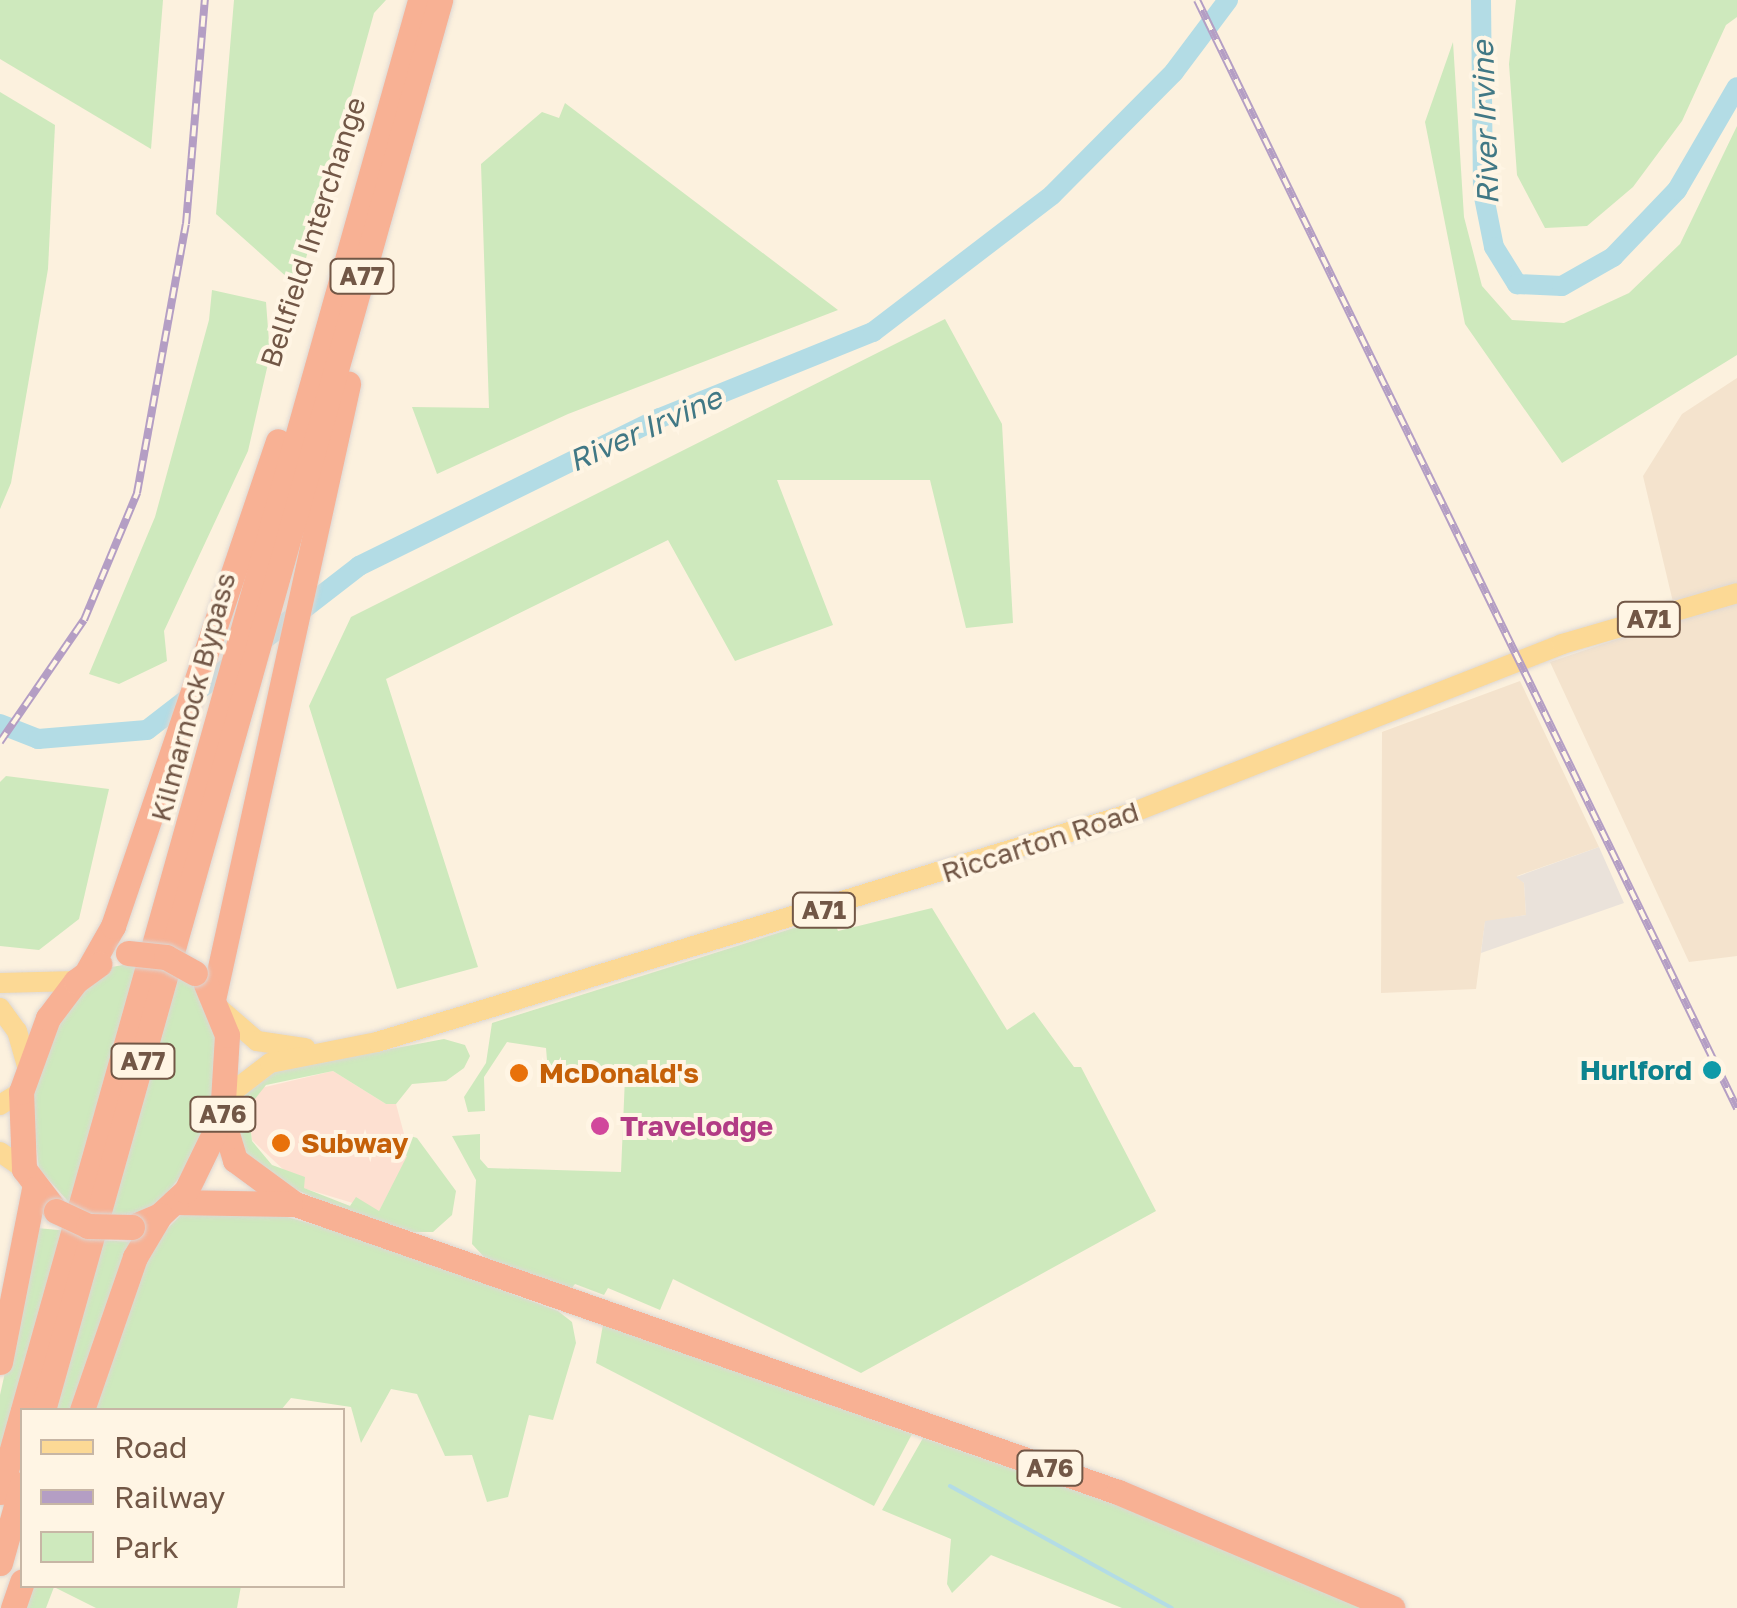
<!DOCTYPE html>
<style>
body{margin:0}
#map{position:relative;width:1737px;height:1608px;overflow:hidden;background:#fcf1de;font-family:"Golos Text",sans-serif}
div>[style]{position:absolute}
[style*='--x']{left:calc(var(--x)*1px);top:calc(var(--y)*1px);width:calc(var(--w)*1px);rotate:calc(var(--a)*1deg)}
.residential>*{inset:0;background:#f4e3cd}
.commercial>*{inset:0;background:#fde0d1}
.industrial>*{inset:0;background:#eae2da}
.green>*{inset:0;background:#cee9bd}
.stream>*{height:4px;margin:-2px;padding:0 2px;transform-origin:2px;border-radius:2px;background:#b3dce5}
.river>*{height:20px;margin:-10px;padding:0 10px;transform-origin:10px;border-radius:10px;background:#b3dce5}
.roads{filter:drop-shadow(0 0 2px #ddd7d3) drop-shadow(0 0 2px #ddd7d3)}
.primary>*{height:20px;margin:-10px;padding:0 10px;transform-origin:10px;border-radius:10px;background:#fcd995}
.highway>*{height:25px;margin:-12.5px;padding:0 12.5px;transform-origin:12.5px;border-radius:12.5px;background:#f8b194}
.rail>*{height:8px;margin-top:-4px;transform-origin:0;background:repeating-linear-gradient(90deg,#fff5e4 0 11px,#b49ec4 0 22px);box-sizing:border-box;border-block:2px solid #b49ec4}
.bridges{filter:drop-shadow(0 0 2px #ddd7d3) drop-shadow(0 0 2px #ddd7d3)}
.highway-bridge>*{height:25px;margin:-12.5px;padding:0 12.5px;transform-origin:12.5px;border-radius:12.5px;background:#f8b194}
.dots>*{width:28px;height:28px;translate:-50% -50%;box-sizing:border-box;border:5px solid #fff5e4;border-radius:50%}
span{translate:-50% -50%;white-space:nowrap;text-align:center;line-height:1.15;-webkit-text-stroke:8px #fff5e4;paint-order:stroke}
.shield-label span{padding:2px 8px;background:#fff5e4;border:2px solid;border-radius:8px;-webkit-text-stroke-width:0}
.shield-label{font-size:25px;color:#725746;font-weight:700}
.street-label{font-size:28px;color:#725746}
.culture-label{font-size:28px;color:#0d838f;font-weight:700}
.right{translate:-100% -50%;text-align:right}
.food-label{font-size:28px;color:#c56008;font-weight:700}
.left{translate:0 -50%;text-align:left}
.hotel-label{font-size:28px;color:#b23c85;font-weight:700}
.water-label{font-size:30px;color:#417885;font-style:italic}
.legend{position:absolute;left:20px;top:1408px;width:325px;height:180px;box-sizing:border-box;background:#fff5e4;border:2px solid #c7b6a5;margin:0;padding:12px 18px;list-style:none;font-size:30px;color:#725746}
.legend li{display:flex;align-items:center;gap:20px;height:50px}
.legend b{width:50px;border:2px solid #c7b6a5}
</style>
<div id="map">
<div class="residential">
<div style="clip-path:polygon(1737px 378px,1737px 956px,1689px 962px,1550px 662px,1677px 619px,1643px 476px,1682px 414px)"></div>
<div style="clip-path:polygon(1520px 681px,1599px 847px,1517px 876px,1524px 883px,1526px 915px,1485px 922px,1476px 989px,1381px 993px,1382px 732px)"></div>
</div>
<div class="commercial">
<div style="clip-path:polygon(333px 1071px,386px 1104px,396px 1104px,404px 1134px,396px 1150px,408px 1156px,379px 1211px,303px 1188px,252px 1140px,248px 1108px,261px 1088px)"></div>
</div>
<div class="industrial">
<div style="clip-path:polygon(1599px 847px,1624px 903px,1481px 953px,1485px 921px,1526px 915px,1524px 883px,1516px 877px)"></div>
</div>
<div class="green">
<div style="clip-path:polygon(0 0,163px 0,151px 149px,0 59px)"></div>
<div style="clip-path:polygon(234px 0,386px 0,374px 13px,298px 287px,216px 214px)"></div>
<div style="clip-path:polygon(1516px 0,1737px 0,1737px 17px,1726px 25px,1682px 121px,1633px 187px,1587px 226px,1545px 228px,1517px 175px,1509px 64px)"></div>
<div style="clip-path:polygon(1453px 42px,1464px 217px,1482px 286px,1512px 320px,1564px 323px,1629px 293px,1680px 244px,1737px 126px,1737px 355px,1562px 463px,1465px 324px,1425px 122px)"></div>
<div style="clip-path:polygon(0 92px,55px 125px,48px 269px,11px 483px,0 509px)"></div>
<div style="clip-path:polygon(565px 103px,838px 310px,568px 414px,437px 474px,412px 407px,489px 408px,481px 164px,542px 112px,559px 118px)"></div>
<div style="clip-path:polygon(212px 290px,266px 302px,270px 355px,248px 451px,164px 631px,167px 661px,119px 684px,89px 674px,155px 517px,209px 320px)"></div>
<div style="clip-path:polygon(945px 319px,1002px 424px,1013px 623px,966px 628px,930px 480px,777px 480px,833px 625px,735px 661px,668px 540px,386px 679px,478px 967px,397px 989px,309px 706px,351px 617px)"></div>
<div style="clip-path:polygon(6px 776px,109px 789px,79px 919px,39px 950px,0 946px,0 782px)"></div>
<div style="clip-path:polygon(932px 908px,1007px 1030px,1034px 1012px,1074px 1067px,1081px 1067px,1156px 1211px,861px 1373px,673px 1279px,660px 1310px,608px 1288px,604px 1295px,575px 1284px,571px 1289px,485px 1258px,472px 1244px,476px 1180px,452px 1136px,480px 1134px,480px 1159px,488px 1168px,621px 1172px,625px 1077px,548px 1073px,546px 1048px,507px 1042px,484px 1077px,485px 1111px,468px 1112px,464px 1097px,486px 1063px,492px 1023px,832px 916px,838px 931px)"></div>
<div style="clip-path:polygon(143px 961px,74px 1208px,39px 1169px,31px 1099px,63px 1007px,107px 968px)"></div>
<div style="clip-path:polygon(177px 969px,206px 995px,218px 1027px,213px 1113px,193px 1160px,161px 1201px,138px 1215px,109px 1219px)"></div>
<div style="clip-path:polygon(444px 1039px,465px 1045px,470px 1056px,464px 1068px,446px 1081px,412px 1084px,396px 1104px,386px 1104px,333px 1071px,266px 1085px,248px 1108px,252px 1141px,272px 1165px,305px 1177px,304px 1188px,350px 1206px,356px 1197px,379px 1211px,407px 1156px,396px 1151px,404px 1134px,417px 1138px,456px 1191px,452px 1215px,433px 1232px,413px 1232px,327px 1204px,274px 1179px,241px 1148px,235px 1106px,268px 1072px)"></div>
<div style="clip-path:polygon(200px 1207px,280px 1215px,362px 1238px,558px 1311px,572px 1322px,576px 1343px,553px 1420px,529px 1415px,508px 1497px,487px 1502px,472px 1455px,445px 1456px,417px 1394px,391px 1389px,361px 1443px,351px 1407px,291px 1398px,281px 1410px,88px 1410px,153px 1243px,181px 1215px)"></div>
<div style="clip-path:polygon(37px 1228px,69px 1231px,0 1467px,0 1395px)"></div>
<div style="clip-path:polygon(98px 1240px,134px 1242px,74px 1410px,51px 1410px)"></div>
<div style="clip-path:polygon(603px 1325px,615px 1326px,912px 1434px,874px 1506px,596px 1363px)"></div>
<div style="clip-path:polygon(923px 1438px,1134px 1511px,1363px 1608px,1122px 1608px,991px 1555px,952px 1593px,947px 1584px,951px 1539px,882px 1510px)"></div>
<div style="clip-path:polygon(26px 1586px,241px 1586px,237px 1608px,96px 1608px,54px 1587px,46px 1608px,17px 1608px)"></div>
</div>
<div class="stream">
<div style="--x:950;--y:1486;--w:253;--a:28.8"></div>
</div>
<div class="river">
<div style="--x:1481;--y:0;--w:192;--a:89.4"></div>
<div style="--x:1483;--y:192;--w:56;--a:78.7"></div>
<div style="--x:1494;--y:247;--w:44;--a:58.1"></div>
<div style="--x:1517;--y:284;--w:45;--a:2.5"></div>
<div style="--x:1562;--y:286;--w:59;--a:-29.6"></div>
<div style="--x:1613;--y:257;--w:93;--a:-46.3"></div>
<div style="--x:1677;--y:190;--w:119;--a:-59.8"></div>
<div style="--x:0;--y:724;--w:41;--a:21.5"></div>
<div style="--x:38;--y:739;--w:109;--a:-4.7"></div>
<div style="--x:147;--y:730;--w:268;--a:-37.7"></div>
<div style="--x:359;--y:566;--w:335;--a:-26.2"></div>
<div style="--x:660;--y:418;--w:230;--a:-22"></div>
<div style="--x:873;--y:332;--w:225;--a:-37.4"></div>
<div style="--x:1052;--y:195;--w:173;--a:-45.2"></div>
<div style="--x:1174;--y:72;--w:90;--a:-53.1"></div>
</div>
<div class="roads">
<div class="primary">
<div style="--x:0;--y:983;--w:76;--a:-1.5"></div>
<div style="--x:0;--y:1008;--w:29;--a:54"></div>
<div style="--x:17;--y:1031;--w:35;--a:74"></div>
<div style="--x:220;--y:1009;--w:49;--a:40.9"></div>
<div style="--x:257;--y:1041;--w:49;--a:8.3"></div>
<div style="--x:227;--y:1096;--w:54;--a:-37.5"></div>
<div style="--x:270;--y:1063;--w:109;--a:-11.1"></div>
<div style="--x:377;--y:1042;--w:786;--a:-16.87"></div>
<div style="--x:1129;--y:814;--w:465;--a:-21.4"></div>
<div style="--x:1562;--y:644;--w:182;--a:-16.2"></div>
<div style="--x:0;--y:1105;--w:25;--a:-32"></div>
<div style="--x:0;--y:1152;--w:29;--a:35"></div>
</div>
<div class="highway">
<div style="--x:87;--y:972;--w:53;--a:-60.5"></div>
<div style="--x:113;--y:926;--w:512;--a:-71.21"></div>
<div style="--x:214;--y:995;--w:626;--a:-77.63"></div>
<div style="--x:222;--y:1117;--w:45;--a:73.2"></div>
<div style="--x:235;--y:1160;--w:74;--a:36.3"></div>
<div style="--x:295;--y:1204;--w:872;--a:19.29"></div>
<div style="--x:1118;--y:1492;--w:298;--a:22.9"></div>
<div style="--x:174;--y:1202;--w:116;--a:1"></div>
<div style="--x:56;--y:1211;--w:53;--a:-127.3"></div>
<div style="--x:24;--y:1169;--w:77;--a:-92.2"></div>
<div style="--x:21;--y:1092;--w:79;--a:-70"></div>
<div style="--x:48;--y:1018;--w:46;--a:-52.9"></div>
<div style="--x:76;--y:981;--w:29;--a:-36"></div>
<div style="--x:132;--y:1227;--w:30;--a:-23"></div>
<div style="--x:160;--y:1215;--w:35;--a:-43"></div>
<div style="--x:186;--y:1191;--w:82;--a:-64.1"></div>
<div style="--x:222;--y:1117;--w:82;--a:-86.5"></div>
<div style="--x:227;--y:1035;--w:55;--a:-112.4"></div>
<div style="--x:0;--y:1362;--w:176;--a:-78.9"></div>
<div style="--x:23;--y:1410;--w:1465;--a:-74.27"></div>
<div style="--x:43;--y:1410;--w:1465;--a:-74.27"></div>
<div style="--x:82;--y:1410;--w:162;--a:-70.9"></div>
<div style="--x:135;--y:1257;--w:49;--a:-59.2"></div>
<div style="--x:0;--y:1492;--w:82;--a:-74.4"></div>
<div style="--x:0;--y:1563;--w:82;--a:-74.4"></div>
<div style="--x:13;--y:1608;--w:28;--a:-71"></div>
</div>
</div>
<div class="rail">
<div style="--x:1197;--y:0;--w:1233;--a:64.02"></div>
<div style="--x:0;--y:742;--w:148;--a:-55.5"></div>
<div style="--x:84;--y:620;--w:138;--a:-67.3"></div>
<div style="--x:137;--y:493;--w:273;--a:-79.7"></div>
<div style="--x:186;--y:224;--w:225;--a:-85.2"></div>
</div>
<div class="bridges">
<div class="highway-bridge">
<div style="--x:128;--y:953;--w:38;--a:6"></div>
<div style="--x:166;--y:957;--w:33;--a:29"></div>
<div style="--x:56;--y:1211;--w:35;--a:25"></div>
<div style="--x:88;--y:1226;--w:44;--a:1.3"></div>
</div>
</div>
<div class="dots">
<div style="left:1712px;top:1070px;background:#0f9aa8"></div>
<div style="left:519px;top:1073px;background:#e8710a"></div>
<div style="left:600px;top:1126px;background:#d1479c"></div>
<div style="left:281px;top:1143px;background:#e8710a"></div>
</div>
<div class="shield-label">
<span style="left:362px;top:276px">A77</span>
<span style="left:1649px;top:619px">A71</span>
<span style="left:824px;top:910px">A71</span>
<span style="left:143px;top:1061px">A77</span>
<span style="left:223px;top:1114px">A76</span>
<span style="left:1050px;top:1468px">A76</span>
</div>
<div class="street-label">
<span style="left:313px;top:232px;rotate:-72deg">Bellfield Interchange</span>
<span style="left:193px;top:697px;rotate:-75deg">Kilmarnock Bypass</span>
<span style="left:1040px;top:842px;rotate:-18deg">Riccarton Road</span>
</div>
<div class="culture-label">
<span class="right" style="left:1692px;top:1070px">Hurlford</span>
</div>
<div class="food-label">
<span class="left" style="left:539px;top:1073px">McDonald's</span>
<span class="left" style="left:301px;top:1143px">Subway</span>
</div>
<div class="hotel-label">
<span class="left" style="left:620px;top:1126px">Travelodge</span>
</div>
<div class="water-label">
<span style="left:1485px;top:123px;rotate:-92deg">River Irvine</span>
<span style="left:645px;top:429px;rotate:-24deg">River Irvine</span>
</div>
<ul class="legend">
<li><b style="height:12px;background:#fcd995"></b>Road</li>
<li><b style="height:12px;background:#b49ec4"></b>Railway</li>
<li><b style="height:28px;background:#cee9bd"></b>Park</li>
</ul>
</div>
